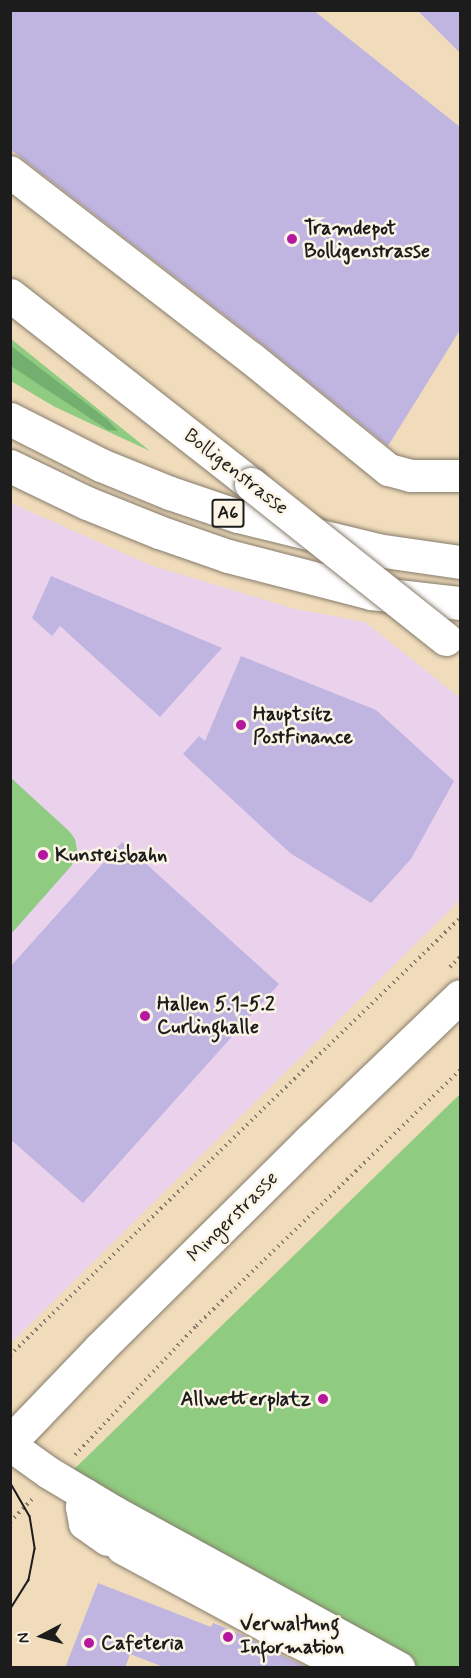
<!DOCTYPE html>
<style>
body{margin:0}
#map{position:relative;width:471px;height:1678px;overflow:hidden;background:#f0dcbb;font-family:Mynerve,sans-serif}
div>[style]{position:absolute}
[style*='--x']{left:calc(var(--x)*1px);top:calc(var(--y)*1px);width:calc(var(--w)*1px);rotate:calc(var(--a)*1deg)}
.built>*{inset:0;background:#ead1ec}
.green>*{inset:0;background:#8fcb80}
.forest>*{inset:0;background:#73af6e}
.building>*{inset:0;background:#c0b5e1}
.path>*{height:4px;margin-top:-2px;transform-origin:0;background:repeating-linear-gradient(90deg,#867c6c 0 1.5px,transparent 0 6px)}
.roads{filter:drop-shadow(0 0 2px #867c6c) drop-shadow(0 0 2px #867c6c)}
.minor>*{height:32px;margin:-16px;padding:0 16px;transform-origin:16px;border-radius:16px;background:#fff}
.major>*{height:33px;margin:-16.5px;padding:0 16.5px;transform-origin:16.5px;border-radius:16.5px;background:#fff}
.highway>*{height:33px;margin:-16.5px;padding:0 16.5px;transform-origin:16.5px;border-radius:16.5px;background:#fff}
.tram>*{height:1.5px;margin:-0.75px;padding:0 0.75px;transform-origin:0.75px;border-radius:0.75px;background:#1c1c1c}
.bridges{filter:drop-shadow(0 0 2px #867c6c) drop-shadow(0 0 2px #867c6c)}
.major-bridge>*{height:33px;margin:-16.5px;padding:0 16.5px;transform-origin:16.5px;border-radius:16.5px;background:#fff}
.dots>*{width:16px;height:16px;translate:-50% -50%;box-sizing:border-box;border:3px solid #fcf5e5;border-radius:50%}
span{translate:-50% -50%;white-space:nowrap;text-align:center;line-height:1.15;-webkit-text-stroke:5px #fcf5e5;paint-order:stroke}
.shield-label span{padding:2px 4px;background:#fcf5e5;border:2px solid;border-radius:4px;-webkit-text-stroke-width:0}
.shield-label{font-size:18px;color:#1c1c1c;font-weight:700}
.poi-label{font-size:20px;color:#1c1c1c;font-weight:700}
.left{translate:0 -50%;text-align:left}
.right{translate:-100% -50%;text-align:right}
.street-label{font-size:20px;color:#1c1c1c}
.frame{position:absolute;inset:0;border:12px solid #1c1c1c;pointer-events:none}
.north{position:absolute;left:12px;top:1606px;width:60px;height:60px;-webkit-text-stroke:4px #fcf5e5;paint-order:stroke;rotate:264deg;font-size:16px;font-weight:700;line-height:24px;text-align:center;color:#1c1c1c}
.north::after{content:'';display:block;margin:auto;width:21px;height:27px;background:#1c1c1c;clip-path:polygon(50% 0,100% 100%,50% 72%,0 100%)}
</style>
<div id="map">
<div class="built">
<div style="clip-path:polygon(11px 503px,150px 565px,295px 609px,365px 622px,460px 698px,460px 900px,11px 1343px)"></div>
</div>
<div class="green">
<div style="clip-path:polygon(10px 338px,150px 451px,55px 407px,11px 381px)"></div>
<div style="clip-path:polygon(11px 778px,69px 831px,75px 839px,77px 850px,72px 865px,11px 934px)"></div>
<div style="clip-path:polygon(460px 1094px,460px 1667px,405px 1667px,64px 1479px)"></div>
</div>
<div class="forest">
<div style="clip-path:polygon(11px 346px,108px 420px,118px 431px,108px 430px,11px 366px)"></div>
</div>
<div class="building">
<div style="clip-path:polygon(10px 10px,313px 10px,460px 127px,460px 330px,388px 446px,262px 344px,10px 149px)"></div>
<div style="clip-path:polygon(417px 10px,460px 10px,460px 53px)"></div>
<div style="clip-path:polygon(51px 576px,222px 648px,160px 717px,60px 626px,52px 636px,32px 618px)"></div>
<div style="clip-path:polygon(241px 656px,376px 710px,454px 781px,411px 859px,371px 903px,290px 853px,183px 754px,199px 736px,205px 741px)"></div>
<div style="clip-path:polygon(122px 842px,279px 984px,83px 1203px,10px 1139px,10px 967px)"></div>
<div style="clip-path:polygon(98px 1583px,211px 1627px,213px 1623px,248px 1637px,272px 1651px,309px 1668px,166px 1668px,130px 1654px,125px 1668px,65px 1668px)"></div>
</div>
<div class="path">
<div style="--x:450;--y:967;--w:14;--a:-45"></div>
<div style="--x:10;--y:1355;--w:627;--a:-44.16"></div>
<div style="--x:75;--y:1455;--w:177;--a:-46.8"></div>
<div style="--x:196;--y:1326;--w:368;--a:-44.1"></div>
<div style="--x:10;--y:1522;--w:35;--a:-46"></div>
</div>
<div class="roads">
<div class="minor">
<div style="--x:10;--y:172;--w:304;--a:37.7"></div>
<div style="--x:251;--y:358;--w:178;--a:39.1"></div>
<div style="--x:389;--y:470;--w:23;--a:15"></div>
<div style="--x:411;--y:476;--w:49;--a:0"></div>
<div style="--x:10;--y:1445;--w:48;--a:35.7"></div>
<div style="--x:49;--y:1473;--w:78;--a:30.8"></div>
<div style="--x:116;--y:1513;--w:323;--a:28.7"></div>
<div style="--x:86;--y:1495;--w:13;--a:108"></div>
<div style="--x:82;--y:1507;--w:17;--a:80"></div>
<div style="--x:85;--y:1524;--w:28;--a:35"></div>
<div style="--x:122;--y:1548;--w:166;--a:28.4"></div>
<div style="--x:268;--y:1627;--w:92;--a:26.6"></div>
</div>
<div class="major">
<div style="--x:10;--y:295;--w:306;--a:38.1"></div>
<div style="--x:10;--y:1442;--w:130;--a:-46.2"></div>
<div style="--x:100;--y:1348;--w:294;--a:-44.7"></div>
<div style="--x:309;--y:1141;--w:209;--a:-43.8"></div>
</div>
<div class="highway">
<div style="--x:10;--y:419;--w:102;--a:26.8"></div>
<div style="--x:101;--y:465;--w:74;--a:22.1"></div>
<div style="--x:170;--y:493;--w:72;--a:18.7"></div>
<div style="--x:238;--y:516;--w:143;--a:13.7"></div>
<div style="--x:377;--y:550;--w:84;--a:8.2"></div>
<div style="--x:10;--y:466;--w:85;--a:25.7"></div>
<div style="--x:87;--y:503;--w:78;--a:21.9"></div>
<div style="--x:159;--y:532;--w:73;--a:19.2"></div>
<div style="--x:228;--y:556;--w:148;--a:14.5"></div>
<div style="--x:371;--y:593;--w:90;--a:6.4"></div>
</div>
</div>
<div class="tram">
<div style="--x:10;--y:1482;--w:39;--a:60"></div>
<div style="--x:30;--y:1516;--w:33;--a:81"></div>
<div style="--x:35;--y:1549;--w:32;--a:101"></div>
<div style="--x:29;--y:1580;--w:36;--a:122"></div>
</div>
<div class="bridges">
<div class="major-bridge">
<div style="--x:251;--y:484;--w:249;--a:38.5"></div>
</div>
</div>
<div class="dots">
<div style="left:292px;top:239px;background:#b5179e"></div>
<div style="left:241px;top:725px;background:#b5179e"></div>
<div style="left:43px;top:855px;background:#b5179e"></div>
<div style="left:145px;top:1016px;background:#b5179e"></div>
<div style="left:323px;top:1399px;background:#b5179e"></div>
<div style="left:228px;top:1637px;background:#b5179e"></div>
<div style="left:89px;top:1643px;background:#b5179e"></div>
</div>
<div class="shield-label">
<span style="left:228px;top:513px">A6</span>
</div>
<div class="poi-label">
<span class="left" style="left:304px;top:240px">Tramdepot<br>Bolligenstrasse</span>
<span class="left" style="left:253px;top:726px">Hauptsitz<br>PostFinance</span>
<span class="left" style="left:55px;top:855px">Kunsteisbahn</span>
<span class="left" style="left:157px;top:1016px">Hallen 5.1-5.2<br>Curlinghalle</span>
<span class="right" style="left:311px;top:1399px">Allwetterplatz</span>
<span class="left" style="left:240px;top:1636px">Verwaltung<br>Information</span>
<span class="left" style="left:101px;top:1643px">Cafeteria</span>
</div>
<div class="street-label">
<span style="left:236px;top:472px;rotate:38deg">Bolligenstrasse</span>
<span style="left:233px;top:1217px;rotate:-45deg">Mingerstrasse</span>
</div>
<div class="frame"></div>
<div class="north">N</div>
</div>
